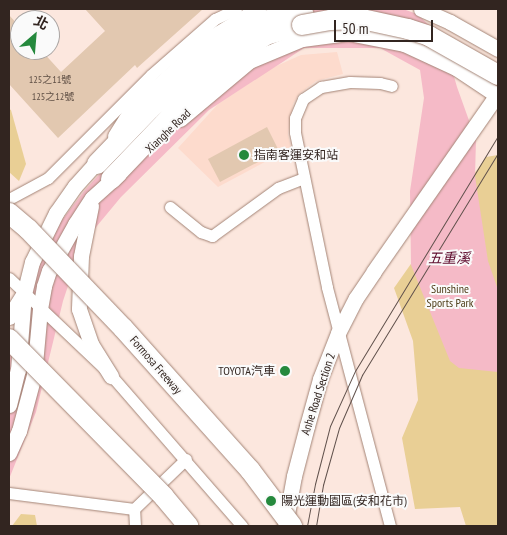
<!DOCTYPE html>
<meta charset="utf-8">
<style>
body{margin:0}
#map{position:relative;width:507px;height:535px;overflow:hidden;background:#fce7de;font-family:"PT Sans Narrow","Noto Sans TC",sans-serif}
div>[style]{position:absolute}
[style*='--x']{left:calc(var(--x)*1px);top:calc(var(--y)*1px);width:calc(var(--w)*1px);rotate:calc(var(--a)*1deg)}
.built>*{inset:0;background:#fddbcd}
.green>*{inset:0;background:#e9cf95}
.water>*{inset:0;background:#f5bac7}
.building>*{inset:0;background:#e2c8b0}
.roads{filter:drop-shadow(0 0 1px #a38476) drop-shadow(0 0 1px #a38476)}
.street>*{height:11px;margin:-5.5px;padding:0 5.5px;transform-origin:5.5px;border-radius:5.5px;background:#fff}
.secondary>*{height:15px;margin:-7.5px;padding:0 7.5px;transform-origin:7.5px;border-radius:7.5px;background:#fff}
.highway>*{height:20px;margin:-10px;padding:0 10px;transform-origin:10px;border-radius:10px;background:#fff}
.tram>*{height:1px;margin:-0.5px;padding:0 0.5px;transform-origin:0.5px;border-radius:0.5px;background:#60514c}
.bridges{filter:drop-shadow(0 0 1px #a38476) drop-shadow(0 0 1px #a38476)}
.highway-bridge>*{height:20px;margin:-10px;padding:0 10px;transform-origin:10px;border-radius:10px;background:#fff}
.dots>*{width:14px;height:14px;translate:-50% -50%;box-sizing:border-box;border:2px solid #fafafa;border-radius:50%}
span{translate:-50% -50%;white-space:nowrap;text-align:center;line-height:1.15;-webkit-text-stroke:4px #fafafa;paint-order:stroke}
.number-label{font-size:10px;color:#5e4e44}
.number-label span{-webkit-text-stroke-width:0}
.street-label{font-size:12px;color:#322520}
.poi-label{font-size:12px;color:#322520}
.left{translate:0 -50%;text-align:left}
.right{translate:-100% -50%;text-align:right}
.park-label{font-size:12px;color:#4d3c17}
.water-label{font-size:14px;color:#5d092b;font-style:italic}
.frame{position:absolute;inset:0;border:10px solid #322520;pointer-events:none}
.north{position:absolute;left:10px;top:10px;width:50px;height:50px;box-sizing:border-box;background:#fafafa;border:1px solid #aaa5a3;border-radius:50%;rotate:27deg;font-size:14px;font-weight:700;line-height:20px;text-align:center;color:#322520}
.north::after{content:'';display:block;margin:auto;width:18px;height:22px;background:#25893d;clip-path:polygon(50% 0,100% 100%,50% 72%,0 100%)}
.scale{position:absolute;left:334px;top:20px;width:99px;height:22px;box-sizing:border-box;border:2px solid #322520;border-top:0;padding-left:6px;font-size:15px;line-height:18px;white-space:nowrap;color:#322520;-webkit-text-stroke:4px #fafafa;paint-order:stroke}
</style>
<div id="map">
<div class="built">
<div style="clip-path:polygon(337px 52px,343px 74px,316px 81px,299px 94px,293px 104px,288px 134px,291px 148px,218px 187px,178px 148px,218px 104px,272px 68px,301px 55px)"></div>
</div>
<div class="green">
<div style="clip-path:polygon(9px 109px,11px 110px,26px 164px,19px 181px,9px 172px)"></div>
<div style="clip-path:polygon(498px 155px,498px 526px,466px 526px,460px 507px,415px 509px,402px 438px,418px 400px,413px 341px,394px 288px,486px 157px)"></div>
<div style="clip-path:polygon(21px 514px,35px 515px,37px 526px,12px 526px)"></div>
</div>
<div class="water">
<div style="clip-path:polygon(281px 9px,403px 9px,417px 14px,443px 38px,457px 87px,476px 140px,475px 176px,488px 261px,498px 290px,498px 372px,459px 368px,450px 361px,411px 265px,410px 191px,424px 98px,420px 70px,380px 48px,304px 48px,209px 110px,121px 197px,82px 244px,63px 301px,36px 412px,9px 479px,9px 353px,29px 263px,85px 190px,218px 45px)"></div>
</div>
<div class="building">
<div style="clip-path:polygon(85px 9px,203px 9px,137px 68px,135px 65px,58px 138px,9px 84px,9px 15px,20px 27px,20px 50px,41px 50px,61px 72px,105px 31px)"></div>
<div style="clip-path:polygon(267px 127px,279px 151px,220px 182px,208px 159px)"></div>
</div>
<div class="roads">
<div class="street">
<div style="--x:9;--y:199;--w:44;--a:-28.3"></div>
<div style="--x:48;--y:178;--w:146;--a:-45"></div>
<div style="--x:151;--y:75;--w:85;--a:-41.2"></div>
<div style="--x:215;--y:19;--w:23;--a:-25"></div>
<div style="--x:170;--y:207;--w:40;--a:39"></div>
<div style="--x:201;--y:232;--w:12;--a:20"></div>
<div style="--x:212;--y:236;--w:82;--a:-36"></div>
<div style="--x:278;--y:188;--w:28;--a:-21"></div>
<div style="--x:9;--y:278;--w:138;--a:43.5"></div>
<div style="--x:109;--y:373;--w:203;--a:49"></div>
<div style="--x:9;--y:493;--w:126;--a:7.3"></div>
<div style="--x:135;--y:526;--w:17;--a:-93"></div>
<div style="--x:134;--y:509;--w:72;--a:-43.9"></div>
<div style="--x:390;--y:526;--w:247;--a:-104.8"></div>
<div style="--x:327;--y:287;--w:158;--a:-101.7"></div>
<div style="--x:295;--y:132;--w:14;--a:-90"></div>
<div style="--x:295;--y:118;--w:21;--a:-67"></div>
<div style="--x:303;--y:99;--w:22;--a:-34"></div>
<div style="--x:321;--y:87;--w:29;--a:-10"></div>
<div style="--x:350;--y:82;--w:30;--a:2"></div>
<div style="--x:380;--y:83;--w:12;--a:14"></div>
</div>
<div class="secondary">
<div style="--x:421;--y:9;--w:32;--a:24"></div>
<div style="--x:450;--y:22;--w:55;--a:29.4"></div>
<div style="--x:180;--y:119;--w:90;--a:-40"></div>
<div style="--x:249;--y:61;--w:57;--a:-22.5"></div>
<div style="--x:302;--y:39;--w:46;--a:-7.4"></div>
<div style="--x:348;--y:33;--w:57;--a:11.1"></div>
<div style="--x:404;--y:44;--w:57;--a:24.8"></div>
<div style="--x:456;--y:68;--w:50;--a:33.7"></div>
<div style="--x:115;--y:136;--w:32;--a:-58"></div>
<div style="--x:132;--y:109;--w:108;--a:-42"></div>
<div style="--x:212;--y:37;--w:54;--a:-31.3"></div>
<div style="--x:91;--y:206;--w:51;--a:101.3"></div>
<div style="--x:81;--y:256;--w:53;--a:92.2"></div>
<div style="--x:79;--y:309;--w:37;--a:71"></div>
<div style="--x:91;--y:344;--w:38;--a:58"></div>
<div style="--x:9;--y:317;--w:26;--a:-58"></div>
<div style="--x:9;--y:405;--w:36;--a:-76"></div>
<div style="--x:18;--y:370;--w:76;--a:-85.5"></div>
<div style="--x:24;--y:294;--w:33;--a:-76"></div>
<div style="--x:32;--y:262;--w:55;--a:-63.9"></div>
<div style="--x:56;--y:213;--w:33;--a:-55"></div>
<div style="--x:75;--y:186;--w:42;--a:-47.9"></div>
<div style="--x:9;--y:453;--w:24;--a:-66"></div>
<div style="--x:19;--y:431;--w:58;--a:-75"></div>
<div style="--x:34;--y:375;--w:66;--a:-84.8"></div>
<div style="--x:40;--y:309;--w:23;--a:-80"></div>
<div style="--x:44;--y:286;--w:16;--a:-72"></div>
<div style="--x:49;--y:271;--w:54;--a:-61"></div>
<div style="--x:75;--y:224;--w:31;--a:-57"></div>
<div style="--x:92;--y:198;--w:36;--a:-42"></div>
<div style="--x:285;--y:525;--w:50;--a:-79.6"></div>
<div style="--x:294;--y:476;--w:52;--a:-75.4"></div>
<div style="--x:307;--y:426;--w:49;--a:-74.5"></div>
<div style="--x:320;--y:379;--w:49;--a:-68.6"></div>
<div style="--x:338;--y:333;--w:39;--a:-63"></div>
<div style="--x:356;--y:298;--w:32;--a:-56"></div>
<div style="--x:374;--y:271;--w:217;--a:-55.1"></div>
</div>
<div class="highway">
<div style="--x:97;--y:164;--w:76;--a:-46.1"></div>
<div style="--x:150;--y:109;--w:112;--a:-40.7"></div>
<div style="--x:235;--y:36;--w:31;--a:-29"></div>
<div style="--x:262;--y:21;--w:42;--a:-9.7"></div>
<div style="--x:111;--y:179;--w:127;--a:-46.3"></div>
<div style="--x:199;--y:87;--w:41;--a:-41.1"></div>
<div style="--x:230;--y:60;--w:44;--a:-34.8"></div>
<div style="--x:266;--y:35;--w:33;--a:-16"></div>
</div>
</div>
<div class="tram">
<div style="--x:307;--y:526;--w:43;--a:-79.2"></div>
<div style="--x:315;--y:484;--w:60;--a:-75.5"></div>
<div style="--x:330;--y:426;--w:60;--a:-65.6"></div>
<div style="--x:355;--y:371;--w:275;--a:-58.7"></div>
<div style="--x:316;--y:526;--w:42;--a:-80.3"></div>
<div style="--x:323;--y:485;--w:59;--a:-74.3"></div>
<div style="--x:339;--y:428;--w:58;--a:-66.5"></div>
<div style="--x:362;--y:375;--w:260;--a:-58.5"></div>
</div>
<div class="bridges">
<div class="highway-bridge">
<div style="--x:302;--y:25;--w:29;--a:-10"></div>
<div style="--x:331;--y:20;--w:31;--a:-2"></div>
<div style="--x:362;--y:19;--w:47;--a:12.3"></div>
<div style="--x:408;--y:29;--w:22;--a:18"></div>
<div style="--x:429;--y:36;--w:79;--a:29.5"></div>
<div style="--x:9;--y:213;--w:25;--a:40"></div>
<div style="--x:28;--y:229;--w:137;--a:46.2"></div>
<div style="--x:123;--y:328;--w:191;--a:48.2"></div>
<div style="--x:250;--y:470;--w:70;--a:53.1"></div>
<div style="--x:9;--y:339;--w:221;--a:45.5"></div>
<div style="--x:164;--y:497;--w:38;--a:50"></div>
</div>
</div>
<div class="dots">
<div style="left:244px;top:155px;background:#25893d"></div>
<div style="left:285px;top:371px;background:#25893d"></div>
<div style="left:271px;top:501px;background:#25893d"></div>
</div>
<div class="number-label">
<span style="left:50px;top:80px">125之11號</span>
<span style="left:53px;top:97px">125之12號</span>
</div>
<div class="street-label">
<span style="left:168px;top:131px;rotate:-44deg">Xianghe Road</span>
<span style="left:156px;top:365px;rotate:49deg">Formosa Freeway</span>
<span style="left:318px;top:394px;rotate:-72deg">Anhe Road Section 2</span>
</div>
<div class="poi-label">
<span class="left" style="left:254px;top:155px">指南客運安和站</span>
<span class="right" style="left:275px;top:371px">TOYOTA汽車</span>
<span class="left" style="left:281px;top:501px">陽光運動園區(安和花市)</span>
</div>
<div class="park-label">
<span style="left:450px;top:296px">Sunshine<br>Sports Park</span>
</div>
<div class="water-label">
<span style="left:449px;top:258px">五重溪</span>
</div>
<div class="frame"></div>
<div class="north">北</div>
<div class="scale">50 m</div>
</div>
